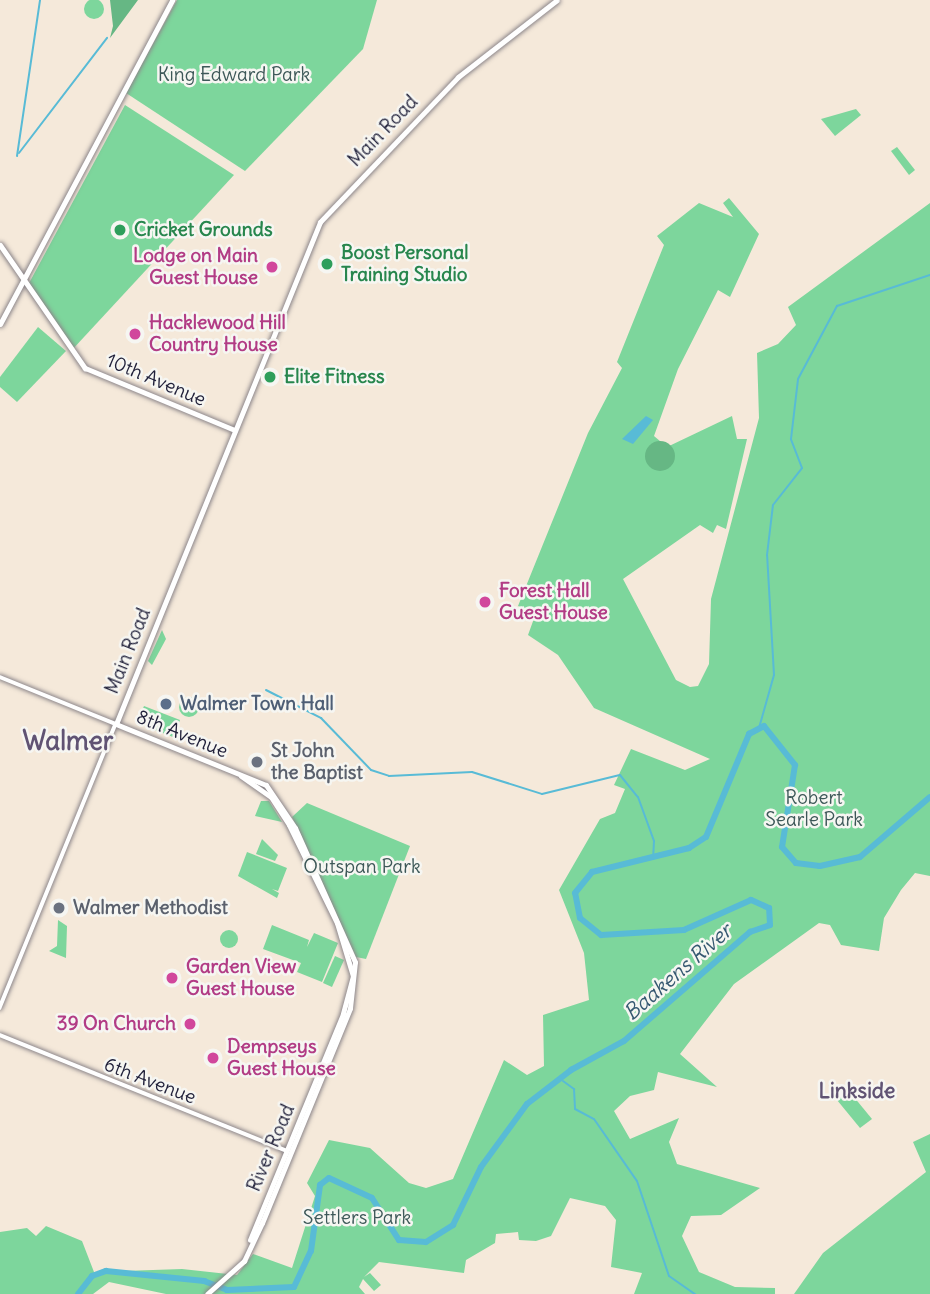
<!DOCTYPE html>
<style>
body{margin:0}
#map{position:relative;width:930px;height:1294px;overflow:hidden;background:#f5e9da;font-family:Delius,sans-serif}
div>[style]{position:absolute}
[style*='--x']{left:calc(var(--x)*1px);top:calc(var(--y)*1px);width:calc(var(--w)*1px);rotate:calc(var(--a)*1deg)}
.green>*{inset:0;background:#7dd69c}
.round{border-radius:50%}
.forest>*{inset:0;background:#66b784}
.water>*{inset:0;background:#58bbd6}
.stream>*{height:2px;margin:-1px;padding:0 1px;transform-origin:1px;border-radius:1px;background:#58bbd6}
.river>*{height:6px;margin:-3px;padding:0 3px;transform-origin:3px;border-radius:3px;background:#58bbd6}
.roads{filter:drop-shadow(0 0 2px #8c868a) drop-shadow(0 0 2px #8c868a)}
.minor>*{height:3.5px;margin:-1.75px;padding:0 1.75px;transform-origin:1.75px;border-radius:1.75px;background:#fff}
.major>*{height:5px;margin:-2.5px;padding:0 2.5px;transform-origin:2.5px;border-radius:2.5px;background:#fff}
.dots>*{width:19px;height:19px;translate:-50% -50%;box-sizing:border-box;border:4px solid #f6f6f2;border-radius:50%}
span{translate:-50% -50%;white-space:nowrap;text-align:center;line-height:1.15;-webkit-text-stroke:5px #f6f6f2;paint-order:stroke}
.park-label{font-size:19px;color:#3d5858}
.street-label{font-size:19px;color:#22223b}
.leisure-label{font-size:19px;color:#27864d;font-weight:700}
.left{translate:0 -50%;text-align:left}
.hotel-label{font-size:19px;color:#b23c85;font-weight:700}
.right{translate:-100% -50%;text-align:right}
.service-label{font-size:19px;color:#4e5e75;font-weight:700}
.worship-label{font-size:19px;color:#5b616d;font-weight:700}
.water-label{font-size:21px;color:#355871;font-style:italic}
.neighbourhood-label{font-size:21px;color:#605373;font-weight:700}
.district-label{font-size:26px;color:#605373;font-weight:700}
</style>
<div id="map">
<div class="green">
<div class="round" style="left:84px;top:-1px;width:20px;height:20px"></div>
<div style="clip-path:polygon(177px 0,377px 0,363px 49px,245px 171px,126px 93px)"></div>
<div style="clip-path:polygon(125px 105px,234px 175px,72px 350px,28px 285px)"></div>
<div style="clip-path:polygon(856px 109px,861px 115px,835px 136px,821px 119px)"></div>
<div style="clip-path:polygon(897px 147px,915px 170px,909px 175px,891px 151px)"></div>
<div style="clip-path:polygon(729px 198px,759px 234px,730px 297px,718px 290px,678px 369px,654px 436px,667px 447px,732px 416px,737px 439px,747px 439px,726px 529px,717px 525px,713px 533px,700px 525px,623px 579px,676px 680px,690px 687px,698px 686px,709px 664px,711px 599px,759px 418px,757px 353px,778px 344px,796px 325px,788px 307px,930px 203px,930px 876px,915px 873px,901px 890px,884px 918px,879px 951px,841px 945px,830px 925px,819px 923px,734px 984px,680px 1054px,717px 1087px,658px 1072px,654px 1090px,630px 1096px,614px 1111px,630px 1139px,679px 1118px,669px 1142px,677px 1164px,760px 1188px,721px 1215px,691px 1216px,682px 1236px,699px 1272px,735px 1287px,775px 1288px,775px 1294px,634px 1294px,642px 1273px,611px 1267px,616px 1220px,605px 1206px,570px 1198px,551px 1236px,536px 1241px,519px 1240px,518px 1232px,496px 1234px,495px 1243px,466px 1260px,464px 1273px,379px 1262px,364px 1277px,370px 1273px,381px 1285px,374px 1291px,363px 1279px,359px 1287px,365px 1294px,166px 1294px,109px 1282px,93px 1294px,0 1294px,0 1232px,27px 1228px,36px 1236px,46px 1226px,82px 1241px,94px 1272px,182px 1269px,237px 1275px,253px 1254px,292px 1268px,315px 1196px,307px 1183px,329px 1140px,370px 1148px,409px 1183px,426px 1188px,453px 1179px,504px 1060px,527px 1075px,544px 1066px,543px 1015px,589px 1000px,584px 953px,559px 890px,600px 819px,615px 813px,625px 789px,614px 785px,631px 749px,685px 770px,710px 759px,594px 708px,558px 655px,528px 635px,536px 613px,518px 606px,588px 433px,622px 368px,617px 362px,664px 245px,657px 236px,699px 203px,733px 217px,723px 203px)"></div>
<div style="clip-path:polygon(38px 327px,66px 351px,17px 402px,0 387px,0 377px)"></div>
<div style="clip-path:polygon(162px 630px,166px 639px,152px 665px,148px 661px)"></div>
<div class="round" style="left:179px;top:697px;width:20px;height:20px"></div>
<div style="clip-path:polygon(144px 706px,180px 720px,173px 737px,137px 723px)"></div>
<div style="clip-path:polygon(261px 801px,269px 801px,282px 822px,255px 816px)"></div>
<div style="clip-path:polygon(307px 803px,410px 846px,366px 959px,356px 957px,292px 817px)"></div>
<div style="clip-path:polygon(262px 839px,278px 855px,275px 861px,256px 854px)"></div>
<div style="clip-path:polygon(247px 852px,287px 868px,278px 891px,272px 889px,279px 893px,277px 898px,238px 876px)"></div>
<div style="clip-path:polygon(58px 920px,67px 926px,66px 958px,49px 951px,57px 946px)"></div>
<div style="clip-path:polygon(272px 925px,309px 940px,307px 947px,314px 933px,338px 943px,322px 982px,297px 972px,301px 963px,263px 949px)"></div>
<div class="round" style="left:220px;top:930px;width:18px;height:18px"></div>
<div style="clip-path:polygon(335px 956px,344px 960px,332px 987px,323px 983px)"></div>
<div style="clip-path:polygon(849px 1091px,872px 1119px,860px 1128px,837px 1100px)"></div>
<div style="clip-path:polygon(930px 1134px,930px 1294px,794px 1294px,823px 1253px,926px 1172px,913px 1142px)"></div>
</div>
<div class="forest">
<div style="clip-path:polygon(110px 0,138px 0,110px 38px,113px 26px)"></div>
<div class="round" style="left:645px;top:441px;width:30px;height:30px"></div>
</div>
<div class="water">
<div style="clip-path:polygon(646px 416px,653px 420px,633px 444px,622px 439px)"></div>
</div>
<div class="stream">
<div style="--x:19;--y:153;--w:145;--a:-52.6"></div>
<div style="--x:17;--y:156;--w:158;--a:-81.6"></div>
<div style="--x:266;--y:690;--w:62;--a:27"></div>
<div style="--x:321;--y:718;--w:72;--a:46.1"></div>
<div style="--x:371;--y:770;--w:19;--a:18"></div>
<div style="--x:389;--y:776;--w:83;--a:-2.8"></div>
<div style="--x:472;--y:772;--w:73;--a:17.4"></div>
<div style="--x:542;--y:794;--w:80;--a:-13.7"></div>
<div style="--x:620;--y:775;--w:28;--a:51"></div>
<div style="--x:638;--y:797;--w:47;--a:70"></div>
<div style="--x:654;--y:841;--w:17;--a:93"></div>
<div style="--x:759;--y:728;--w:55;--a:-74.2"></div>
<div style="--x:774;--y:675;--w:120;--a:-93.3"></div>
<div style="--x:767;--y:555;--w:50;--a:-83.2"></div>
<div style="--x:773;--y:505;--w:47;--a:-51.9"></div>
<div style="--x:802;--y:468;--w:31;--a:-111"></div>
<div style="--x:791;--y:439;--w:60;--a:-83.3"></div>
<div style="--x:798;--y:379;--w:83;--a:-61.9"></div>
<div style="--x:837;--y:306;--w:98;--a:-18.4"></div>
<div style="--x:563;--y:1081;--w:14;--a:36"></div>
<div style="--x:574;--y:1089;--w:20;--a:87"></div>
<div style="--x:575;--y:1109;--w:21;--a:28"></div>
<div style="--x:594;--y:1119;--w:75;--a:55.3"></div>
<div style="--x:637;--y:1181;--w:100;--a:71.4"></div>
<div style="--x:669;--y:1276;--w:32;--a:35"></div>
</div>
<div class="river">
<div style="--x:78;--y:1294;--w:23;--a:-52"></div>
<div style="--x:92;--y:1276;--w:15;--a:-20"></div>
<div style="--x:106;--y:1271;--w:99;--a:5.8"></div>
<div style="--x:204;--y:1281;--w:25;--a:21"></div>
<div style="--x:227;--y:1290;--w:67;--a:-2.6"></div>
<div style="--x:294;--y:1287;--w:40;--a:-65"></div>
<div style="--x:311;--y:1251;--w:67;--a:-82.2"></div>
<div style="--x:320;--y:1185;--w:11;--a:-38"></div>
<div style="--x:329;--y:1178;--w:47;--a:24.9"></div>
<div style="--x:372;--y:1198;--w:50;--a:57.3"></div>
<div style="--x:399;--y:1240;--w:27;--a:4"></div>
<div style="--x:426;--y:1242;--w:32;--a:-32"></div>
<div style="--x:453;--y:1225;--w:64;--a:-64.2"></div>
<div style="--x:481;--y:1167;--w:78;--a:-53.9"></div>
<div style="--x:527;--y:1104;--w:56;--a:-37.7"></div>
<div style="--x:571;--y:1070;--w:60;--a:-28.7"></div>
<div style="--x:624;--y:1041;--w:167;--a:-40.9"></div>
<div style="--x:750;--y:932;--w:21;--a:-19"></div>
<div style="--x:770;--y:925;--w:17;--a:-93"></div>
<div style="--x:769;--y:908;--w:20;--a:-156"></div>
<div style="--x:751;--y:900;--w:73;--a:155.9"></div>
<div style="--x:684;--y:930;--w:83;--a:176.6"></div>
<div style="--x:601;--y:935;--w:27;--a:-141"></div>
<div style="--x:580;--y:918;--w:25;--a:-101"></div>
<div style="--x:575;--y:893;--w:27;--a:-51"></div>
<div style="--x:592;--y:872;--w:100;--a:-13.9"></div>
<div style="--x:689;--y:848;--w:20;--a:-33"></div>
<div style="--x:706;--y:837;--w:112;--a:-67.3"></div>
<div style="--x:749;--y:734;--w:17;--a:-28"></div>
<div style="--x:764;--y:726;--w:50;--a:51.5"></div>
<div style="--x:795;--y:765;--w:83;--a:99"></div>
<div style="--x:782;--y:847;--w:21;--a:49"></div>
<div style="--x:796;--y:863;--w:24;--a:7"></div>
<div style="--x:820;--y:866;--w:41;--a:-12.7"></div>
<div style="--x:860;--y:857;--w:92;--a:-40.6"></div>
</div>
<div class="roads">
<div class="minor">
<div style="--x:0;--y:677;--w:125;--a:22.1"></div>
<div style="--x:116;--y:724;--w:307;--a:112.2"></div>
<div style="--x:0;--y:1035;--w:310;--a:22"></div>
</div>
<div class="major">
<div style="--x:0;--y:245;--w:150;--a:55.4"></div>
<div style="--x:85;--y:368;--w:162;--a:22.5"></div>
<div style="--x:0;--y:324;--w:367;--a:-62"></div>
<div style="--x:241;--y:776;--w:37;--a:35"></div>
<div style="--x:271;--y:797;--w:33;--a:57"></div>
<div style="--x:289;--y:825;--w:109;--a:63.9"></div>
<div style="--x:337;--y:923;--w:55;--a:73.2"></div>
<div style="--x:353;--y:976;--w:39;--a:105"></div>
<div style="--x:343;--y:1014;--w:244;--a:112.4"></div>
<div style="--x:207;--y:1294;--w:50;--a:-41.7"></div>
<div style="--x:244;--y:1261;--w:42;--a:-64.7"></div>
<div style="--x:262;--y:1223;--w:232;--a:-67.7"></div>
<div style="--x:350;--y:1008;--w:46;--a:-83.8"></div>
<div style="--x:355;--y:962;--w:147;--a:-114.1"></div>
<div style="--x:295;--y:828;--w:52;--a:-124"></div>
<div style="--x:266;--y:785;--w:162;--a:-157.9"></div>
<div style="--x:116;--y:724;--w:542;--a:-67.88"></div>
<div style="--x:320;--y:222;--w:200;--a:-46.4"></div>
<div style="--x:458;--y:77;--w:125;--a:-37.9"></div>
</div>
</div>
<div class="dots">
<div style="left:120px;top:230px;background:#2e9e5b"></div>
<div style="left:327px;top:264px;background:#2e9e5b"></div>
<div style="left:272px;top:267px;background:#d1479c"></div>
<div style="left:135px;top:334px;background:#d1479c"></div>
<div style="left:270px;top:377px;background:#2e9e5b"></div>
<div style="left:485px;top:602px;background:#d1479c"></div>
<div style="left:166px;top:704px;background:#5c6f8a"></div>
<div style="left:257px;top:762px;background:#6b7280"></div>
<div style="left:59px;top:908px;background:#6b7280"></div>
<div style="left:172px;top:978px;background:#d1479c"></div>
<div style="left:190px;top:1024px;background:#d1479c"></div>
<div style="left:213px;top:1058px;background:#d1479c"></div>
</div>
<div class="park-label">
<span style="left:234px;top:75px">King Edward Park</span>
<span style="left:814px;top:809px">Robert<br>Searle Park</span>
<span style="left:362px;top:867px">Outspan Park</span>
<span style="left:357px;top:1218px">Settlers Park</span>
</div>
<div class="street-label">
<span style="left:383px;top:131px;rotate:-46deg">Main Road</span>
<span style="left:156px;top:380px;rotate:23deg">10th Avenue</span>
<span style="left:128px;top:651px;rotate:-68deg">Main Road</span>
<span style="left:182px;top:734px;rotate:22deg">8th Avenue</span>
<span style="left:150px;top:1081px;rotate:21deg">6th Avenue</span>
<span style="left:271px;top:1148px;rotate:-67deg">River Road</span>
</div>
<div class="leisure-label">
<span class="left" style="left:134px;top:230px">Cricket Grounds</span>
<span class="left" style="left:341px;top:264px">Boost Personal<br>Training Studio</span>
<span class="left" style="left:284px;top:377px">Elite Fitness</span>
</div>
<div class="hotel-label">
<span class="right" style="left:258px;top:267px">Lodge on Main<br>Guest House</span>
<span class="left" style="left:149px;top:334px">Hacklewood Hill<br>Country House</span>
<span class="left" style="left:499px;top:602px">Forest Hall<br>Guest House</span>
<span class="left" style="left:186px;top:978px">Garden View<br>Guest House</span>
<span class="right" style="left:176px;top:1024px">39 On Church</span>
<span class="left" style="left:227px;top:1058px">Dempseys<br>Guest House</span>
</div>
<div class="service-label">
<span class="left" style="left:180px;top:704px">Walmer Town Hall</span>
</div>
<div class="worship-label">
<span class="left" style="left:271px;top:762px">St John<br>the Baptist</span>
<span class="left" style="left:73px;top:908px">Walmer Methodist</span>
</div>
<div class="water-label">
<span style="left:678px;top:972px;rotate:-41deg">Baakens River</span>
</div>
<div class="neighbourhood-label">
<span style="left:857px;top:1091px">Linkside</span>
</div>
<div class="district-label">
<span style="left:68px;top:741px">Walmer</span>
</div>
</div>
